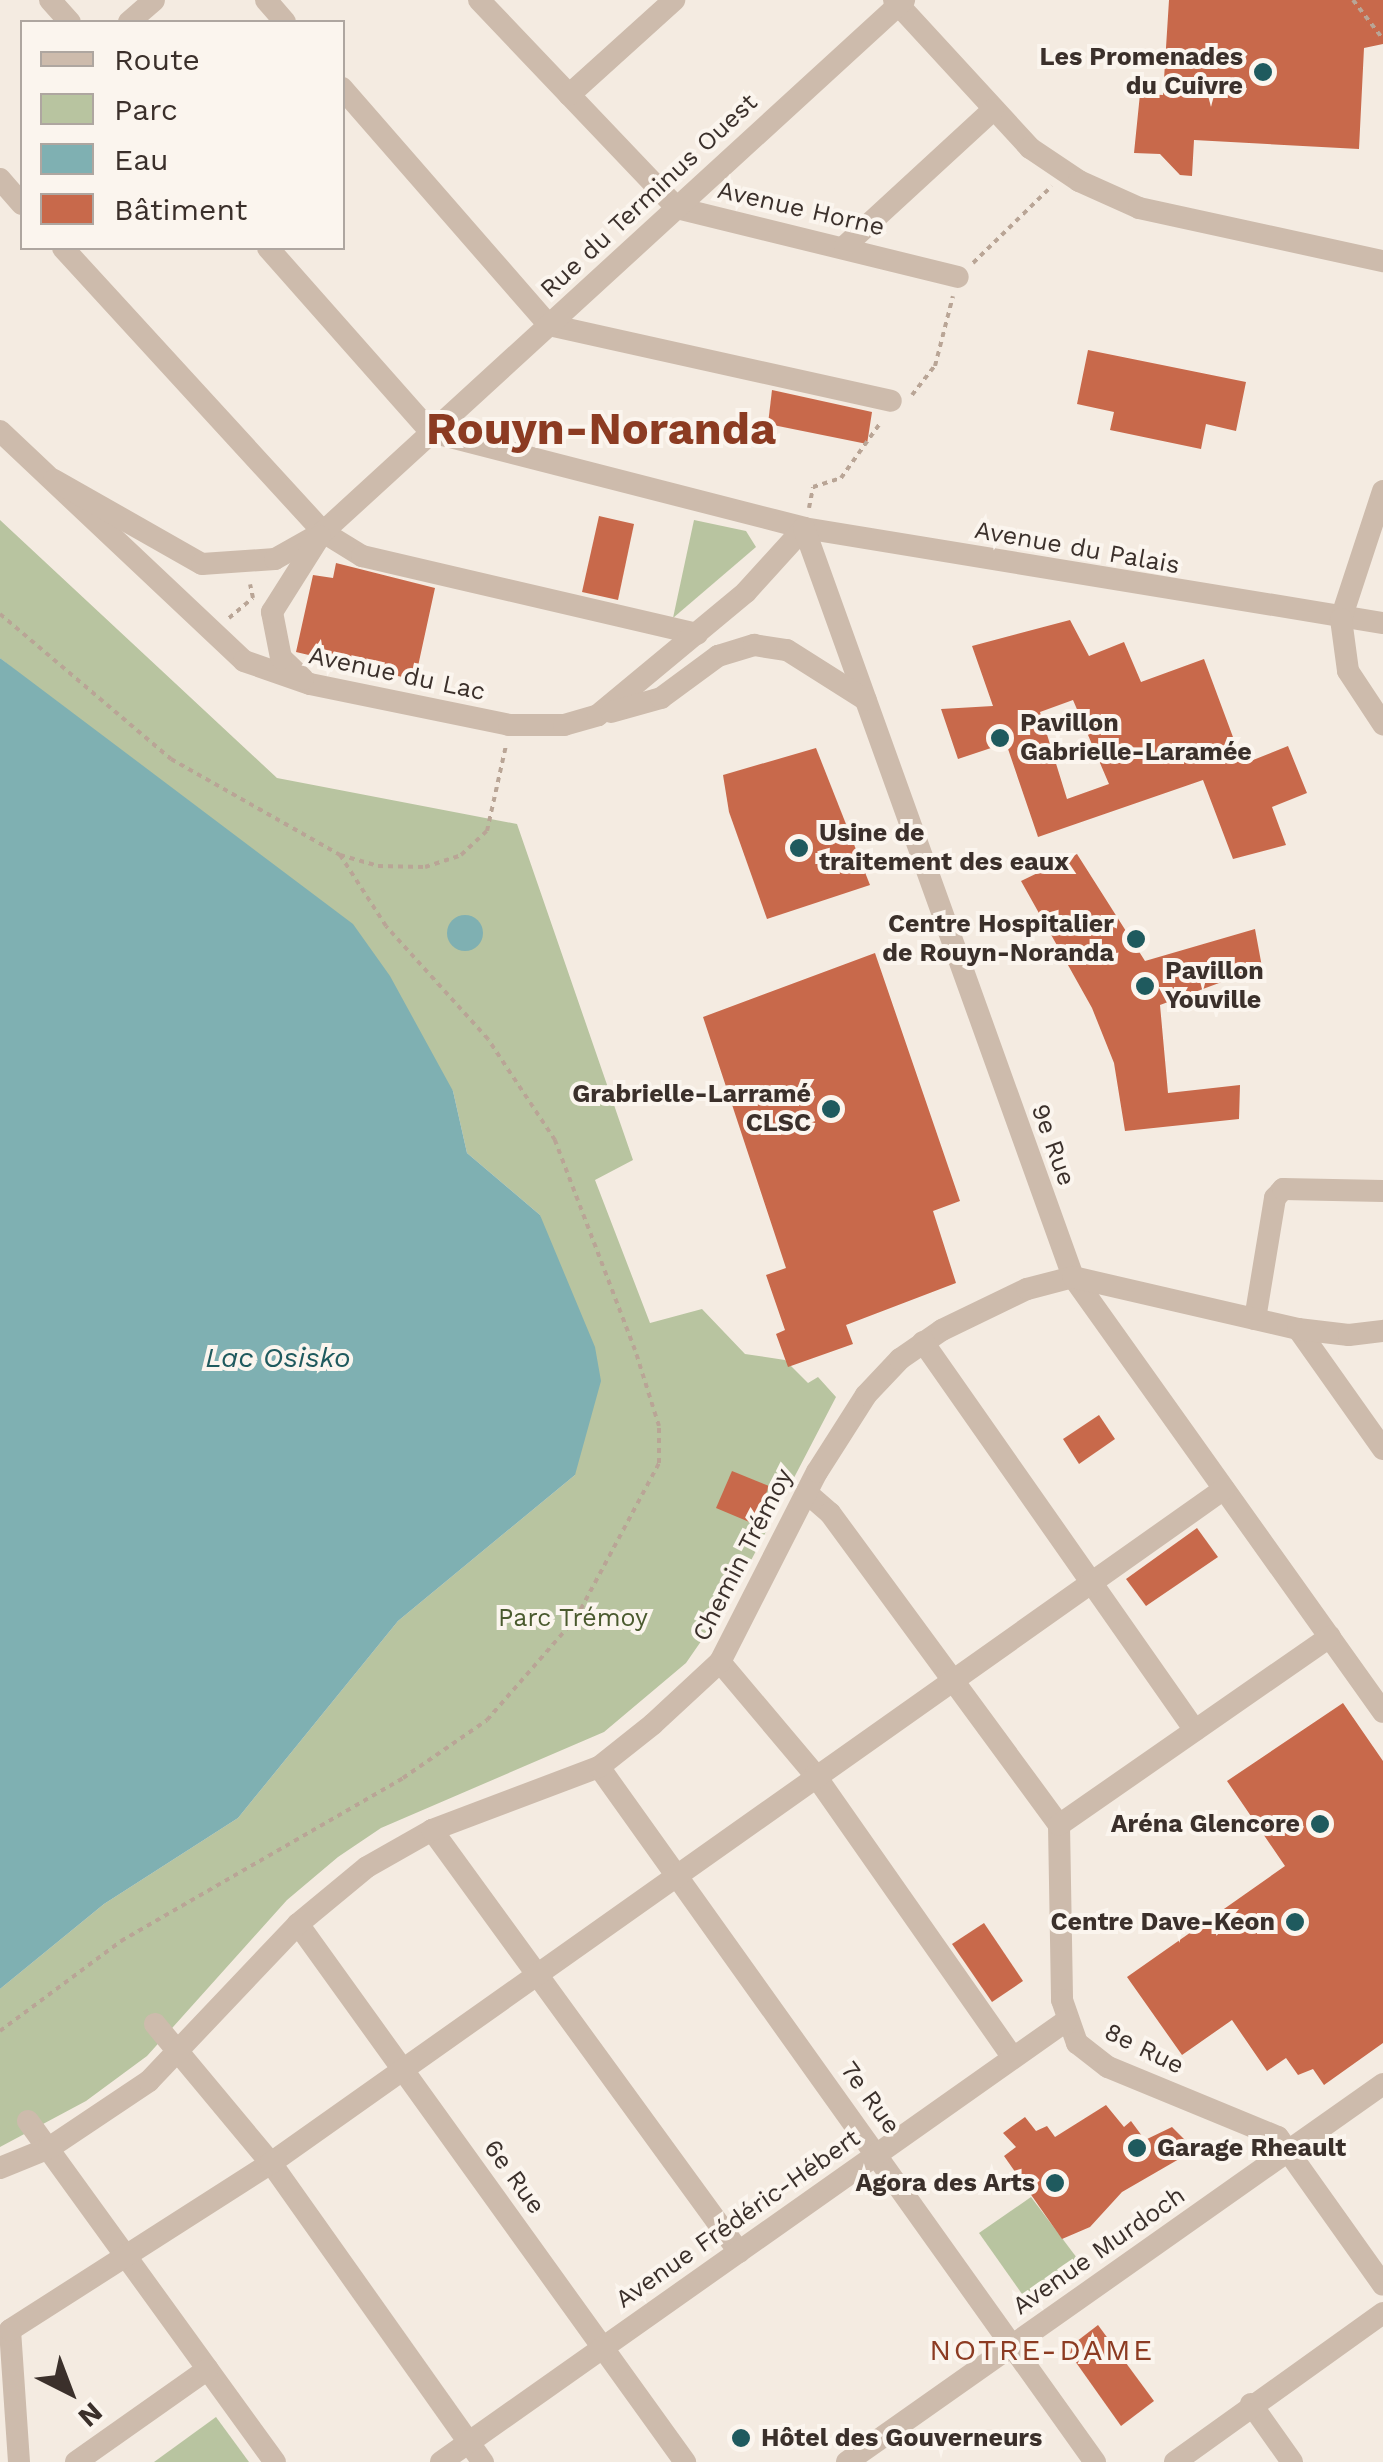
<!DOCTYPE html>
<meta charset="utf-8">
<style>
body{margin:0}
#map{position:relative;width:1383px;height:2462px;overflow:hidden;background:#f4ebe1;font-family:"Work Sans",sans-serif}
div>[style]{position:absolute}
[style*='--x']{left:calc(var(--x)*1px);top:calc(var(--y)*1px);width:calc(var(--w)*1px);rotate:calc(var(--a)*1deg)}
.green>*{inset:0;background:#b8c4a0}
.water>*{inset:0;background:#7fb0b2}
.round{border-radius:50%}
.building>*{inset:0;background:#c8694b}
.path>*{height:4px;margin-top:-2px;transform-origin:0;background:repeating-linear-gradient(90deg,#b9a596 0 5px,transparent 0 10px)}
.minor>*{height:22px;margin:-11px;padding:0 11px;transform-origin:11px;border-radius:11px;background:#cdbbac}
.dots>*{width:28px;height:28px;translate:-50% -50%;box-sizing:border-box;border:5px solid #fbf5ee;border-radius:50%}
span{translate:-50% -50%;white-space:nowrap;text-align:center;line-height:1.15;-webkit-text-stroke:8px #fbf5ee;paint-order:stroke}
.poi-label{font-size:25px;color:#3b302b;font-weight:700}
.right{translate:-100% -50%;text-align:right}
.left{translate:0 -50%;text-align:left}
.street-label{font-size:25px;color:#3b302b}
.park-label{font-size:25px;color:#4a5a2e}
.water-label{font-size:28px;color:#1f5a5e;font-style:italic}
.quarter-label{font-size:30px;color:#8c3b22;letter-spacing:2.5px}
.town-label{font-size:45px;color:#8c3b22;font-weight:700}
.legend{position:absolute;left:20px;top:20px;width:325px;height:230px;box-sizing:border-box;background:#fbf5ee;border:2px solid #aea6a0;margin:0;padding:12px 18px;list-style:none;font-size:30px;color:#3b302b}
.legend li{display:flex;align-items:center;gap:20px;height:50px}
.legend b{width:50px;border:2px solid #aea6a0}
.north{position:absolute;left:20px;top:2342px;width:100px;height:100px;-webkit-text-stroke:8px #fbf5ee;paint-order:stroke;rotate:138deg;font-size:28px;font-weight:700;line-height:40px;text-align:center;color:#3b302b}
.north::after{content:'';display:block;margin:auto;width:35px;height:45px;background:#3b302b;clip-path:polygon(50% 0,100% 100%,50% 72%,0 100%)}
</style>
<div id="map">
<div class="green">
<div style="clip-path:polygon(0 520px,277px 778px,517px 824px,633px 1160px,595px 1180px,650px 1323px,702px 1309px,745px 1354px,785px 1360px,808px 1383px,818px 1377px,836px 1397px,733px 1595px,686px 1663px,604px 1732px,381px 1828px,338px 1857px,287px 1900px,147px 2056px,86px 2101px,0 2147px,0 1989px,104px 1904px,238px 1818px,398px 1621px,575px 1475px,540px 1215px,467px 1153px,453px 1091px,93px 733px,0 658px)"></div>
<div style="clip-path:polygon(694px 520px,746px 531px,756px 547px,673px 618px)"></div>
<div style="clip-path:polygon(1031px 2197px,1080px 2262px,1027px 2301px,979px 2233px)"></div>
<div style="clip-path:polygon(216px 2417px,249px 2462px,154px 2462px)"></div>
</div>
<div class="water">
<div style="clip-path:polygon(0 658px,353px 924px,390px 976px,453px 1091px,467px 1153px,540px 1215px,595px 1347px,601px 1381px,575px 1475px,398px 1621px,238px 1818px,104px 1904px,0 1989px)"></div>
<div class="round" style="left:447px;top:915px;width:36px;height:36px"></div>
</div>
<div class="building">
<div style="clip-path:polygon(1169px 0,1383px 0,1383px 44px,1364px 48px,1359px 149px,1194px 140px,1192px 176px,1180px 175px,1160px 154px,1134px 153px,1140px 94px,1163px 95px)"></div>
<div style="clip-path:polygon(1088px 350px,1246px 382px,1236px 431px,1206px 424px,1201px 449px,1110px 430px,1114px 412px,1077px 404px)"></div>
<div style="clip-path:polygon(772px 390px,872px 412px,867px 444px,768px 424px)"></div>
<div style="clip-path:polygon(599px 516px,634px 524px,618px 600px,582px 592px)"></div>
<div style="clip-path:polygon(336px 563px,435px 588px,415px 680px,296px 652px,313px 575px,333px 578px)"></div>
<div style="clip-path:polygon(evenodd,1070px 620px,1089px 656px,1124px 642px,1141px 682px,1204px 659px,1243px 764px,1288px 746px,1307px 793px,1272px 807px,1286px 845px,1233px 859px,1203px 780px,1038px 837px,1006px 743px,958px 759px,941px 709px,993px 706px,972px 646px,1070px 620px,1073px 700px,1109px 784px,1067px 799px,1040px 712px,1073px 700px)"></div>
<div style="clip-path:polygon(816px 748px,870px 885px,767px 919px,729px 812px,723px 775px)"></div>
<div style="clip-path:polygon(1077px 854px,1145px 961px,1255px 929px,1262px 967px,1160px 1005px,1168px 1093px,1240px 1085px,1239px 1119px,1125px 1131px,1114px 1063px,1092px 1008px,1021px 881px)"></div>
<div style="clip-path:polygon(875px 953px,960px 1201px,933px 1211px,956px 1283px,846px 1325px,853px 1344px,788px 1367px,776px 1334px,785px 1330px,766px 1275px,786px 1268px,703px 1017px)"></div>
<div style="clip-path:polygon(1099px 1415px,1115px 1439px,1079px 1464px,1063px 1439px)"></div>
<div style="clip-path:polygon(732px 1471px,769px 1486px,754px 1524px,716px 1508px)"></div>
<div style="clip-path:polygon(1197px 1528px,1218px 1557px,1146px 1606px,1126px 1579px)"></div>
<div style="clip-path:polygon(1343px 1703px,1383px 1761px,1383px 2043px,1324px 2085px,1313px 2069px,1298px 2075px,1286px 2058px,1267px 2071px,1232px 2020px,1182px 2055px,1127px 1977px,1285px 1866px,1227px 1781px)"></div>
<div style="clip-path:polygon(984px 1923px,1023px 1981px,992px 2002px,952px 1944px)"></div>
<div style="clip-path:polygon(1106px 2105px,1124px 2127px,1131px 2121px,1145px 2140px,1172px 2127px,1186px 2141px,1186px 2155px,1122px 2192px,1090px 2227px,1062px 2239px,1004px 2156px,1016px 2147px,1003px 2133px,1025px 2117px,1036px 2131px,1047px 2126px,1055px 2137px)"></div>
<div style="clip-path:polygon(1098px 2325px,1154px 2401px,1121px 2426px,1070px 2354px,1072px 2345px)"></div>
</div>
<div class="path">
<div style="--x:1353;--y:0;--w:49;--a:52.4"></div>
<div style="--x:973;--y:263;--w:110;--a:-44.3"></div>
<div style="--x:912;--y:395;--w:37;--a:-52"></div>
<div style="--x:935;--y:366;--w:72;--a:-75.6"></div>
<div style="--x:809;--y:508;--w:21;--a:-79"></div>
<div style="--x:813;--y:487;--w:29;--a:-18"></div>
<div style="--x:841;--y:478;--w:69;--a:-54.5"></div>
<div style="--x:0;--y:614;--w:224;--a:40.3"></div>
<div style="--x:171;--y:759;--w:194;--a:29.6"></div>
<div style="--x:340;--y:855;--w:40;--a:16"></div>
<div style="--x:378;--y:866;--w:47;--a:1.2"></div>
<div style="--x:425;--y:867;--w:38;--a:-18"></div>
<div style="--x:461;--y:855;--w:35;--a:-43"></div>
<div style="--x:487;--y:831;--w:88;--a:-77.5"></div>
<div style="--x:229;--y:618;--w:31;--a:-40"></div>
<div style="--x:253;--y:598;--w:14;--a:-102"></div>
<div style="--x:0;--y:2031;--w:151;--a:-36.6"></div>
<div style="--x:121;--y:1941;--w:326;--a:-30"></div>
<div style="--x:403;--y:1778;--w:102;--a:-34.6"></div>
<div style="--x:487;--y:1720;--w:135;--a:-48.9"></div>
<div style="--x:576;--y:1618;--w:176;--a:-61.8"></div>
<div style="--x:659;--y:1463;--w:37;--a:-90"></div>
<div style="--x:659;--y:1426;--w:80;--a:-107.5"></div>
<div style="--x:635;--y:1350;--w:225;--a:-110.9"></div>
<div style="--x:555;--y:1140;--w:121;--a:-123.6"></div>
<div style="--x:488;--y:1039;--w:152;--a:-132.1"></div>
<div style="--x:386;--y:926;--w:85;--a:-122.9"></div>
</div>
<div class="minor">
<div style="--x:50;--y:0;--w:30;--a:48"></div>
<div style="--x:266;--y:0;--w:29;--a:49"></div>
<div style="--x:479;--y:0;--w:287;--a:46.4"></div>
<div style="--x:677;--y:208;--w:289;--a:13.8"></div>
<div style="--x:894;--y:0;--w:201;--a:47.4"></div>
<div style="--x:1030;--y:148;--w:59;--a:34"></div>
<div style="--x:1079;--y:181;--w:66;--a:24.2"></div>
<div style="--x:1139;--y:208;--w:250;--a:12.3"></div>
<div style="--x:129;--y:22;--w:33;--a:-41"></div>
<div style="--x:342;--y:88;--w:315;--a:48.9"></div>
<div style="--x:549;--y:325;--w:350;--a:12.5"></div>
<div style="--x:569;--y:95;--w:142;--a:-42.1"></div>
<div style="--x:0;--y:179;--w:33;--a:49"></div>
<div style="--x:845;--y:246;--w:201;--a:-42.6"></div>
<div style="--x:63;--y:248;--w:385;--a:47.5"></div>
<div style="--x:323;--y:532;--w:46;--a:31.6"></div>
<div style="--x:362;--y:556;--w:344;--a:13.1"></div>
<div style="--x:268;--y:248;--w:246;--a:48.5"></div>
<div style="--x:431;--y:432;--w:385;--a:14.4"></div>
<div style="--x:804;--y:528;--w:587;--a:9.32"></div>
<div style="--x:0;--y:431;--w:335;--a:43.3"></div>
<div style="--x:244;--y:661;--w:70;--a:19.2"></div>
<div style="--x:310;--y:684;--w:203;--a:11.6"></div>
<div style="--x:509;--y:725;--w:55;--a:0"></div>
<div style="--x:564;--y:725;--w:35;--a:-16"></div>
<div style="--x:598;--y:715;--w:192;--a:-39.7"></div>
<div style="--x:746;--y:592;--w:86;--a:-47.8"></div>
<div style="--x:54;--y:480;--w:170;--a:29.6"></div>
<div style="--x:202;--y:564;--w:73;--a:-3.9"></div>
<div style="--x:275;--y:559;--w:55;--a:-29.4"></div>
<div style="--x:323;--y:532;--w:788;--a:-42.48"></div>
<div style="--x:1383;--y:491;--w:135;--a:108.2"></div>
<div style="--x:1341;--y:619;--w:52;--a:82.3"></div>
<div style="--x:1348;--y:671;--w:64;--a:56.6"></div>
<div style="--x:804;--y:528;--w:796;--a:70.24"></div>
<div style="--x:1073;--y:1277;--w:534;--a:54.52"></div>
<div style="--x:303;--y:679;--w:30;--a:-136"></div>
<div style="--x:281;--y:658;--w:47;--a:-101.1"></div>
<div style="--x:272;--y:612;--w:90;--a:-57.7"></div>
<div style="--x:611;--y:712;--w:52;--a:-15.6"></div>
<div style="--x:661;--y:698;--w:71;--a:-36.4"></div>
<div style="--x:718;--y:656;--w:38;--a:-17"></div>
<div style="--x:754;--y:645;--w:33;--a:9"></div>
<div style="--x:787;--y:650;--w:93;--a:32.3"></div>
<div style="--x:1255;--y:1319;--w:123;--a:-80.6"></div>
<div style="--x:1275;--y:1198;--w:12;--a:-48"></div>
<div style="--x:1283;--y:1189;--w:100;--a:1.1"></div>
<div style="--x:1298;--y:1329;--w:147;--a:54.7"></div>
<div style="--x:923;--y:1342;--w:474;--a:55"></div>
<div style="--x:808;--y:1494;--w:29;--a:41"></div>
<div style="--x:830;--y:1513;--w:387;--a:53.7"></div>
<div style="--x:1059;--y:1825;--w:175;--a:89"></div>
<div style="--x:1062;--y:2000;--w:46;--a:70.8"></div>
<div style="--x:1077;--y:2043;--w:39;--a:38"></div>
<div style="--x:1108;--y:2067;--w:184;--a:22.4"></div>
<div style="--x:1278;--y:2137;--w:181;--a:54.6"></div>
<div style="--x:720;--y:1662;--w:148;--a:49.9"></div>
<div style="--x:815;--y:1775;--w:345;--a:55"></div>
<div style="--x:599;--y:1767;--w:854;--a:54.49"></div>
<div style="--x:1059;--y:1825;--w:330;--a:-34.8"></div>
<div style="--x:432;--y:1830;--w:522;--a:53.96"></div>
<div style="--x:298;--y:1924;--w:663;--a:54.27"></div>
<div style="--x:155;--y:2024;--w:181;--a:50.2"></div>
<div style="--x:271;--y:2163;--w:367;--a:54.7"></div>
<div style="--x:28;--y:2121;--w:421;--a:54.1"></div>
<div style="--x:0;--y:2168;--w:53;--a:-22.2"></div>
<div style="--x:49;--y:2148;--w:120;--a:-33.8"></div>
<div style="--x:149;--y:2081;--w:216;--a:-46.5"></div>
<div style="--x:298;--y:1924;--w:89;--a:-39.6"></div>
<div style="--x:367;--y:1867;--w:75;--a:-29.6"></div>
<div style="--x:432;--y:1830;--w:178;--a:-20.7"></div>
<div style="--x:599;--y:1767;--w:69;--a:-38.5"></div>
<div style="--x:653;--y:1724;--w:91;--a:-42.8"></div>
<div style="--x:720;--y:1662;--w:213;--a:-63"></div>
<div style="--x:817;--y:1472;--w:91;--a:-57.5"></div>
<div style="--x:866;--y:1395;--w:50;--a:-46.6"></div>
<div style="--x:900;--y:1359;--w:51;--a:-34.6"></div>
<div style="--x:942;--y:1330;--w:94;--a:-25.8"></div>
<div style="--x:1027;--y:1289;--w:48;--a:-14.6"></div>
<div style="--x:1073;--y:1277;--w:231;--a:13"></div>
<div style="--x:1298;--y:1329;--w:51;--a:6.7"></div>
<div style="--x:1349;--y:1335;--w:34;--a:-7"></div>
<div style="--x:1251;--y:2404;--w:71;--a:54.7"></div>
<div style="--x:19;--y:2462;--w:132;--a:-93.9"></div>
<div style="--x:10;--y:2330;--w:310;--a:-32.6"></div>
<div style="--x:271;--y:2163;--w:1167;--a:-35.27"></div>
<div style="--x:76;--y:2462;--w:161;--a:-35.2"></div>
<div style="--x:441;--y:2462;--w:765;--a:-35.21"></div>
<div style="--x:847;--y:2462;--w:656;--a:-35.19"></div>
<div style="--x:1175;--y:2462;--w:256;--a:-35.6"></div>
</div>
<div class="dots">
<div style="left:1263px;top:72px;background:#1f5a5e"></div>
<div style="left:1000px;top:738px;background:#1f5a5e"></div>
<div style="left:799px;top:848px;background:#1f5a5e"></div>
<div style="left:1136px;top:939px;background:#1f5a5e"></div>
<div style="left:1145px;top:986px;background:#1f5a5e"></div>
<div style="left:831px;top:1109px;background:#1f5a5e"></div>
<div style="left:1320px;top:1824px;background:#1f5a5e"></div>
<div style="left:1295px;top:1922px;background:#1f5a5e"></div>
<div style="left:1137px;top:2148px;background:#1f5a5e"></div>
<div style="left:1055px;top:2183px;background:#1f5a5e"></div>
<div style="left:741px;top:2438px;background:#1f5a5e"></div>
</div>
<div class="poi-label">
<span class="right" style="left:1243px;top:72px">Les Promenades<br>du Cuivre</span>
<span class="left" style="left:1020px;top:738px">Pavillon<br>Gabrielle-Laramée</span>
<span class="left" style="left:819px;top:848px">Usine de<br>traitement des eaux</span>
<span class="right" style="left:1114px;top:939px">Centre Hospitalier<br>de Rouyn-Noranda</span>
<span class="left" style="left:1165px;top:986px">Pavillon<br>Youville</span>
<span class="right" style="left:811px;top:1109px">Grabrielle-Larramé<br>CLSC</span>
<span class="right" style="left:1300px;top:1824px">Aréna Glencore</span>
<span class="right" style="left:1275px;top:1922px">Centre Dave-Keon</span>
<span class="left" style="left:1157px;top:2148px">Garage Rheault</span>
<span class="right" style="left:1035px;top:2183px">Agora des Arts</span>
<span class="left" style="left:761px;top:2438px">Hôtel des Gouverneurs</span>
</div>
<div class="street-label">
<span style="left:649px;top:196px;rotate:-43deg">Rue du Terminus Ouest</span>
<span style="left:801px;top:209px;rotate:13deg">Avenue Horne</span>
<span style="left:1077px;top:548px;rotate:10deg">Avenue du Palais</span>
<span style="left:397px;top:674px;rotate:12deg">Avenue du Lac</span>
<span style="left:1053px;top:1145px;rotate:70deg">9e Rue</span>
<span style="left:743px;top:1555px;rotate:-63deg">Chemin Trémoy</span>
<span style="left:1144px;top:2049px;rotate:26deg">8e Rue</span>
<span style="left:870px;top:2098px;rotate:54deg">7e Rue</span>
<span style="left:514px;top:2177px;rotate:54deg">6e Rue</span>
<span style="left:738px;top:2219px;rotate:-35deg">Avenue Frédéric-Hébert</span>
<span style="left:1099px;top:2251px;rotate:-35deg">Avenue Murdoch</span>
</div>
<div class="park-label">
<span style="left:573px;top:1618px">Parc Trémoy</span>
</div>
<div class="water-label">
<span style="left:278px;top:1358px">Lac Osisko</span>
</div>
<div class="quarter-label">
<span style="left:1042px;top:2350px">NOTRE-DAME</span>
</div>
<div class="town-label">
<span style="left:601px;top:429px">Rouyn-Noranda</span>
</div>
<ul class="legend">
<li><b style="height:12px;background:#cdbbac"></b>Route</li>
<li><b style="height:28px;background:#b8c4a0"></b>Parc</li>
<li><b style="height:28px;background:#7fb0b2"></b>Eau</li>
<li><b style="height:28px;background:#c8694b"></b>Bâtiment</li>
</ul>
<div class="north">N</div>
</div>
